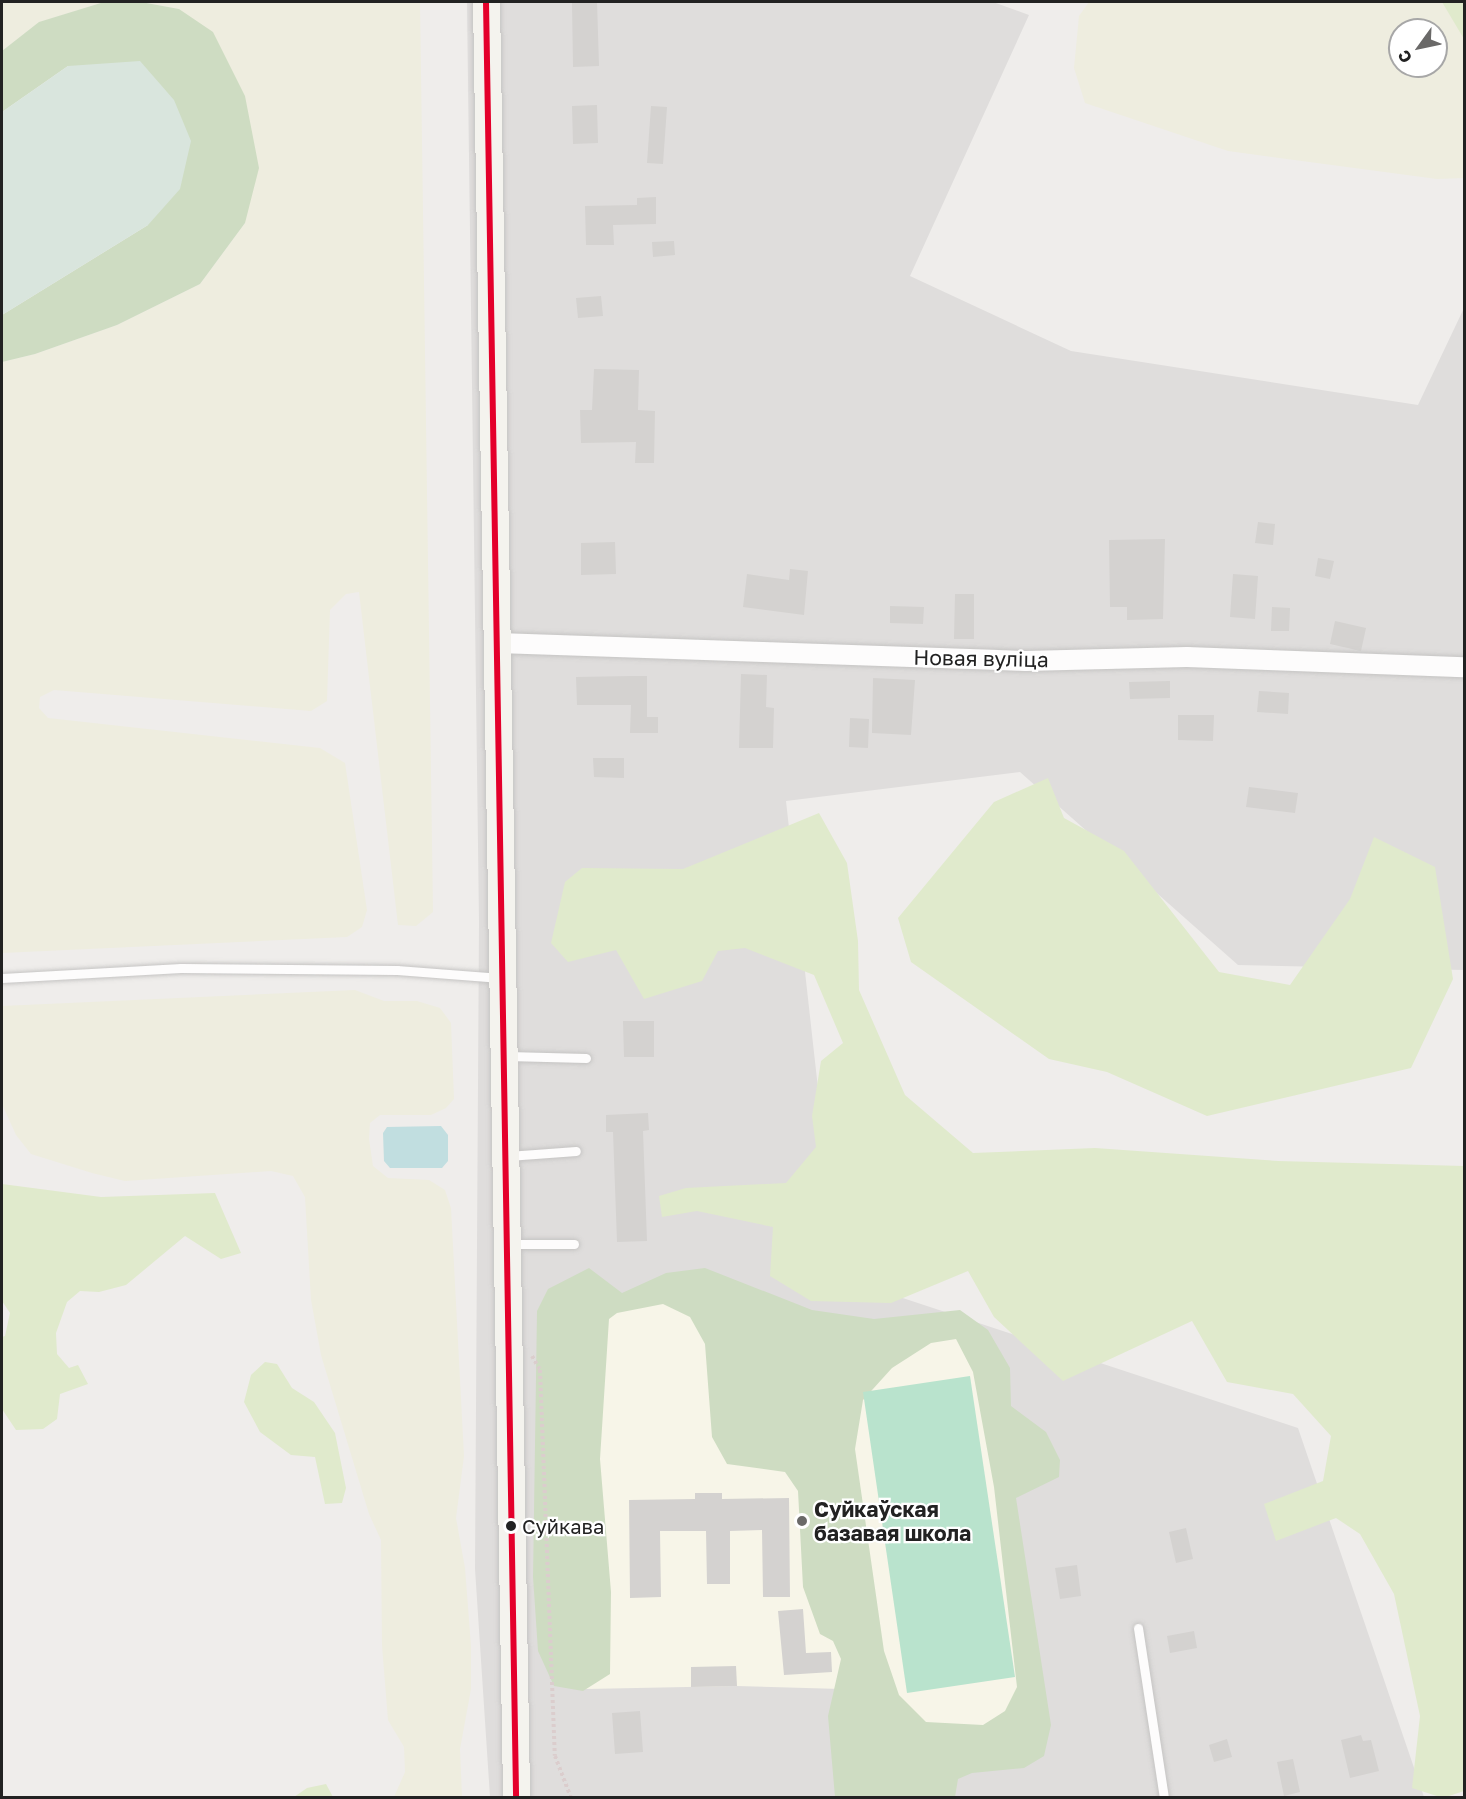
<!DOCTYPE html>
<meta charset="utf-8">
<style>
body{margin:0}
#map{position:relative;width:1466px;height:1799px;overflow:hidden;background:#efedeb;font-family:"Golos Text",sans-serif}
div>[style]{position:absolute}
[style*='--x']{left:calc(var(--x)*1px);top:calc(var(--y)*1px);width:calc(var(--w)*1px);rotate:calc(var(--a)*1deg)}
.residential>*{inset:0;background:#dfdddc}
.education>*{inset:0;background:#f7f5e8}
.farmland>*{inset:0;background:#eeeddf}
.grass>*{inset:0;background:#e0eacc}
.forest>*{inset:0;background:#cedcc2}
.wetland>*{inset:0;background:#d9e5dd}
.pitch>*{inset:0;background:#b9e3cd}
.water>*{inset:0;background:#c1dee0}
.building>*{inset:0;background:#d4d2d0}
.path>*{height:4px;margin-top:-2px;transform-origin:0;background:repeating-linear-gradient(90deg,#dbcdcd 0 3px,transparent 0 6px)}
.roads{filter:drop-shadow(0 0 2px #c5c4c3) drop-shadow(0 0 2px #c5c4c3)}
.service>*{height:9px;margin:-4.5px;padding:0 4.5px;transform-origin:4.5px;border-radius:4.5px;background:#fdfcfc}
.minor>*{height:20px;margin:-10px;padding:0 10px;transform-origin:10px;border-radius:10px;background:#fdfcfc}
.secondary>*{height:27px;margin:-13.5px;padding:0 13.5px;transform-origin:13.5px;border-radius:13.5px;background:#f4f3ee}
.bus-1>*{height:6px;margin:-3px;padding:0 3px;transform-origin:3px;border-radius:3px;background:#e4002b}
.dots>*{width:16px;height:16px;translate:-50% -50%;box-sizing:border-box;border:3px solid #fff;border-radius:50%}
span{translate:-50% -50%;white-space:nowrap;text-align:center;line-height:1.15;-webkit-text-stroke:4.5px #fff;paint-order:stroke}
.bus-label{font-size:20px;color:#222}
.left{translate:0 -50%;text-align:left}
.street-label{font-size:21px;color:#222}
.poi-label{font-size:21px;color:#222;font-weight:700}
.frame{position:absolute;inset:0;border:3px solid #222;pointer-events:none}
.north{position:absolute;left:1388px;top:18px;width:60px;height:60px;box-sizing:border-box;background:#fff;border:2px solid #a7a7a7;border-radius:50%;rotate:237deg;font-size:16px;font-weight:700;line-height:24px;text-align:center;color:#222}
.north::after{content:'';display:block;margin:auto;width:21px;height:27px;background:#6a6968;clip-path:polygon(50% 0,100% 100%,50% 72%,0 100%)}
</style>
<div id="map">
<div class="residential">
<div style="clip-path:polygon(467px 2px,993px 2px,1029px 15px,910px 276px,1071px 351px,1418px 405px,1464px 308px,1464px 970px,1238px 965px,1020px 772px,786px 801px,839px 1277px,1298px 1428px,1424px 1797px,490px 1797px,475px 1569px,479px 922px)"></div>
</div>
<div class="education">
<div style="clip-path:polygon(718px 1290px,721px 1322px,981px 1325px,1045px 1739px,886px 1754px,876px 1690px,737px 1686px,586px 1689px,602px 1297px)"></div>
</div>
<div class="farmland">
<div style="clip-path:polygon(2px 2px,104px 2px,40px 22px,2px 51px)"></div>
<div style="clip-path:polygon(141px 2px,420px 2px,433px 912px,416px 926px,398px 925px,359px 592px,346px 594px,330px 610px,327px 701px,311px 711px,54px 690px,40px 697px,39px 708px,48px 718px,320px 748px,345px 763px,367px 910px,362px 927px,347px 937px,2px 953px,2px 362px,35px 354px,117px 325px,200px 284px,245px 223px,179px 9px)"></div>
<div style="clip-path:polygon(evenodd,1089px 2px,1464px 2px,1464px 178px,1437px 179px,1228px 151px,1085px 103px,1074px 68px,1079px 16px,1089px 2px,1400px 30px,1436px 30px,1436px 66px,1400px 66px,1400px 30px)"></div>
<div style="clip-path:polygon(355px 990px,384px 1001px,417px 1001px,440px 1008px,451px 1023px,454px 1099px,446px 1108px,431px 1115px,380px 1115px,370px 1123px,369px 1139px,373px 1166px,388px 1178px,429px 1180px,445px 1190px,451px 1208px,464px 1456px,456px 1518px,465px 1568px,471px 1646px,471px 1689px,460px 1749px,462px 1797px,394px 1797px,405px 1772px,404px 1747px,388px 1720px,382px 1646px,381px 1540px,369px 1514px,321px 1355px,311px 1300px,305px 1197px,293px 1176px,271px 1171px,125px 1181px,92px 1173px,31px 1154px,16px 1135px,2px 1104px,2px 1006px)"></div>
</div>
<div class="grass">
<div style="clip-path:polygon(1442px 2px,1464px 2px,1464px 39px)"></div>
<div style="clip-path:polygon(1048px 778px,1064px 818px,1124px 851px,1219px 972px,1290px 985px,1350px 899px,1374px 837px,1435px 867px,1453px 979px,1411px 1068px,1207px 1116px,1107px 1072px,1049px 1059px,911px 962px,898px 918px,994px 802px)"></div>
<div style="clip-path:polygon(819px 813px,847px 863px,858px 941px,859px 990px,905px 1095px,973px 1153px,1095px 1148px,1278px 1161px,1464px 1166px,1464px 1791px,1443px 1798px,1412px 1788px,1420px 1716px,1394px 1594px,1360px 1534px,1336px 1518px,1276px 1541px,1264px 1504px,1323px 1481px,1331px 1436px,1293px 1394px,1227px 1382px,1192px 1321px,1063px 1381px,994px 1317px,968px 1271px,891px 1303px,811px 1301px,770px 1276px,773px 1227px,697px 1211px,662px 1217px,659px 1196px,686px 1188px,786px 1183px,816px 1147px,812px 1116px,821px 1061px,843px 1043px,814px 975px,745px 948px,718px 951px,702px 981px,644px 999px,616px 950px,568px 962px,551px 943px,565px 882px,582px 868px,683px 869px)"></div>
<div style="clip-path:polygon(2px 1184px,101px 1197px,215px 1193px,241px 1253px,221px 1259px,185px 1236px,126px 1285px,99px 1292px,80px 1291px,67px 1302px,56px 1333px,57px 1354px,69px 1368px,78px 1365px,88px 1384px,60px 1394px,57px 1419px,43px 1429px,16px 1430px,2px 1409px,2px 1337px,5px 1336px,10px 1313px,2px 1301px)"></div>
<div style="clip-path:polygon(265px 1362px,277px 1364px,292px 1388px,314px 1402px,335px 1433px,346px 1488px,342px 1503px,325px 1504px,315px 1457px,291px 1455px,260px 1432px,244px 1402px,251px 1375px)"></div>
<div style="clip-path:polygon(326px 1784px,333px 1797px,294px 1797px,307px 1788px)"></div>
</div>
<div class="forest">
<div style="clip-path:polygon(104px 2px,141px 2px,179px 9px,213px 32px,245px 96px,259px 168px,245px 223px,200px 284px,117px 325px,35px 354px,2px 362px,2px 315px,148px 225px,68px 66px,2px 112px,2px 51px,39px 22px)"></div>
<div style="clip-path:polygon(evenodd,589px 1268px,622px 1293px,666px 1273px,705px 1268px,812px 1310px,874px 1319px,960px 1310px,988px 1330px,1010px 1368px,1011px 1406px,1046px 1432px,1060px 1460px,1059px 1477px,1016px 1498px,1051px 1725px,1044px 1756px,1024px 1768px,972px 1773px,958px 1779px,955px 1797px,835px 1797px,828px 1716px,841px 1659px,833px 1641px,820px 1634px,803px 1587px,798px 1491px,785px 1472px,727px 1464px,712px 1437px,705px 1344px,690px 1317px,663px 1304px,617px 1313px,609px 1319px,600px 1459px,611px 1592px,610px 1674px,583px 1691px,554px 1686px,538px 1651px,533px 1577px,537px 1311px,548px 1289px,589px 1268px,956px 1339px,973px 1372px,994px 1487px,1017px 1687px,1005px 1711px,983px 1725px,926px 1722px,899px 1695px,884px 1651px,855px 1449px,863px 1400px,892px 1368px,931px 1343px,956px 1339px)"></div>
</div>
<div class="wetland">
<div style="clip-path:polygon(140px 61px,174px 100px,191px 141px,180px 189px,148px 225px,2px 315px,2px 112px,68px 66px)"></div>
</div>
<div class="pitch">
<div style="clip-path:polygon(970px 1376px,1015px 1677px,907px 1693px,863px 1392px)"></div>
</div>
<div class="water">
<div style="clip-path:polygon(441px 1126px,448px 1135px,448px 1161px,442px 1168px,390px 1168px,384px 1161px,383px 1133px,387px 1127px)"></div>
</div>
<div class="building">
<div style="clip-path:polygon(572px 2px,597px 2px,599px 66px,573px 67px)"></div>
<div style="clip-path:polygon(597px 105px,598px 143px,573px 144px,572px 106px)"></div>
<div style="clip-path:polygon(651px 106px,667px 107px,663px 164px,647px 163px)"></div>
<div style="clip-path:polygon(656px 197px,656px 224px,613px 225px,614px 245px,586px 245px,585px 206px,637px 205px,637px 198px)"></div>
<div style="clip-path:polygon(674px 241px,675px 255px,653px 257px,652px 242px)"></div>
<div style="clip-path:polygon(601px 296px,603px 316px,578px 318px,576px 298px)"></div>
<div style="clip-path:polygon(594px 369px,639px 370px,638px 410px,655px 411px,654px 463px,635px 463px,636px 442px,581px 443px,580px 410px,592px 410px)"></div>
<div style="clip-path:polygon(1258px 522px,1275px 524px,1273px 545px,1255px 543px)"></div>
<div style="clip-path:polygon(1165px 539px,1163px 619px,1127px 620px,1127px 607px,1110px 607px,1109px 540px)"></div>
<div style="clip-path:polygon(615px 542px,616px 574px,581px 575px,581px 543px)"></div>
<div style="clip-path:polygon(1318px 558px,1334px 561px,1330px 579px,1315px 576px)"></div>
<div style="clip-path:polygon(790px 569px,808px 571px,804px 615px,743px 607px,747px 574px,789px 580px)"></div>
<div style="clip-path:polygon(1233px 574px,1258px 576px,1255px 619px,1230px 617px)"></div>
<div style="clip-path:polygon(955px 594px,974px 594px,974px 639px,954px 639px)"></div>
<div style="clip-path:polygon(890px 606px,924px 607px,923px 624px,890px 623px)"></div>
<div style="clip-path:polygon(1272px 607px,1290px 608px,1289px 631px,1271px 631px)"></div>
<div style="clip-path:polygon(1335px 621px,1366px 628px,1361px 651px,1330px 644px)"></div>
<div style="clip-path:polygon(741px 674px,767px 675px,766px 707px,774px 708px,773px 748px,739px 748px)"></div>
<div style="clip-path:polygon(631px 676px,647px 676px,647px 717px,658px 717px,658px 733px,630px 733px,631px 705px,577px 705px,576px 677px)"></div>
<div style="clip-path:polygon(873px 678px,915px 680px,911px 735px,872px 733px)"></div>
<div style="clip-path:polygon(1170px 681px,1170px 698px,1130px 699px,1129px 682px)"></div>
<div style="clip-path:polygon(1259px 691px,1289px 693px,1288px 714px,1257px 712px)"></div>
<div style="clip-path:polygon(1178px 715px,1214px 715px,1213px 741px,1178px 740px)"></div>
<div style="clip-path:polygon(850px 718px,869px 719px,868px 748px,849px 747px)"></div>
<div style="clip-path:polygon(593px 758px,624px 758px,624px 778px,594px 777px)"></div>
<div style="clip-path:polygon(1249px 787px,1298px 793px,1295px 813px,1246px 807px)"></div>
<div style="clip-path:polygon(623px 1021px,654px 1021px,654px 1057px,624px 1057px)"></div>
<div style="clip-path:polygon(648px 1113px,649px 1130px,643px 1131px,647px 1241px,617px 1242px,613px 1132px,606px 1132px,606px 1115px)"></div>
<div style="clip-path:polygon(695px 1493px,722px 1493px,722px 1499px,789px 1498px,790px 1597px,763px 1597px,762px 1530px,730px 1531px,730px 1584px,707px 1584px,706px 1531px,660px 1531px,661px 1597px,630px 1598px,629px 1500px,695px 1499px)"></div>
<div style="clip-path:polygon(1186px 1528px,1193px 1559px,1176px 1563px,1169px 1532px)"></div>
<div style="clip-path:polygon(1077px 1565px,1081px 1596px,1060px 1599px,1055px 1568px)"></div>
<div style="clip-path:polygon(803px 1609px,806px 1653px,831px 1652px,832px 1672px,784px 1675px,778px 1611px)"></div>
<div style="clip-path:polygon(1194px 1631px,1197px 1648px,1170px 1653px,1167px 1636px)"></div>
<div style="clip-path:polygon(736px 1666px,737px 1686px,691px 1687px,691px 1667px)"></div>
<div style="clip-path:polygon(640px 1711px,643px 1752px,615px 1754px,612px 1713px)"></div>
<div style="clip-path:polygon(1361px 1735px,1363px 1741px,1371px 1740px,1379px 1771px,1350px 1778px,1341px 1740px)"></div>
<div style="clip-path:polygon(1227px 1739px,1232px 1757px,1214px 1762px,1209px 1745px)"></div>
<div style="clip-path:polygon(1293px 1759px,1300px 1792px,1284px 1796px,1277px 1762px)"></div>
</div>
<div class="path">
<div style="--x:532;--y:1356;--w:16;--a:60"></div>
<div style="--x:540;--y:1370;--w:386;--a:87.8"></div>
<div style="--x:555;--y:1756;--w:45;--a:69.1"></div>
</div>
<div class="roads">
<div class="service">
<div style="--x:2;--y:978;--w:179;--a:-3.2"></div>
<div style="--x:181;--y:968;--w:216;--a:0.5"></div>
<div style="--x:397;--y:970;--w:104;--a:4.4"></div>
<div style="--x:507;--y:1056;--w:79;--a:1.5"></div>
<div style="--x:508;--y:1156;--w:68;--a:-4.2"></div>
<div style="--x:510;--y:1244;--w:64;--a:0"></div>
<div style="--x:1138;--y:1628;--w:172;--a:81.3"></div>
</div>
<div class="minor">
<div style="--x:498;--y:643;--w:528;--a:1.95"></div>
<div style="--x:1026;--y:661;--w:161;--a:-1.4"></div>
<div style="--x:1187;--y:657;--w:277;--a:2.1"></div>
</div>
<div class="secondary">
<div style="--x:486;--y:2;--w:1796;--a:89.04"></div>
</div>
</div>
<div class="bus-1">
<div style="--x:486;--y:2;--w:1796;--a:89.04"></div>
</div>
<div class="dots">
<div style="left:802px;top:1521px;background:#6a6968"></div>
<div style="left:511px;top:1526px;background:#222"></div>
</div>
<div class="bus-label">
<span class="left" style="left:522px;top:1526px">Суйкава</span>
</div>
<div class="street-label">
<span style="left:981px;top:658px;rotate:1deg">Новая вуліца</span>
</div>
<div class="poi-label">
<span class="left" style="left:814px;top:1521px">Суйкаўская<br>базавая школа</span>
</div>
<div class="frame"></div>
<div class="north">С</div>
</div>
